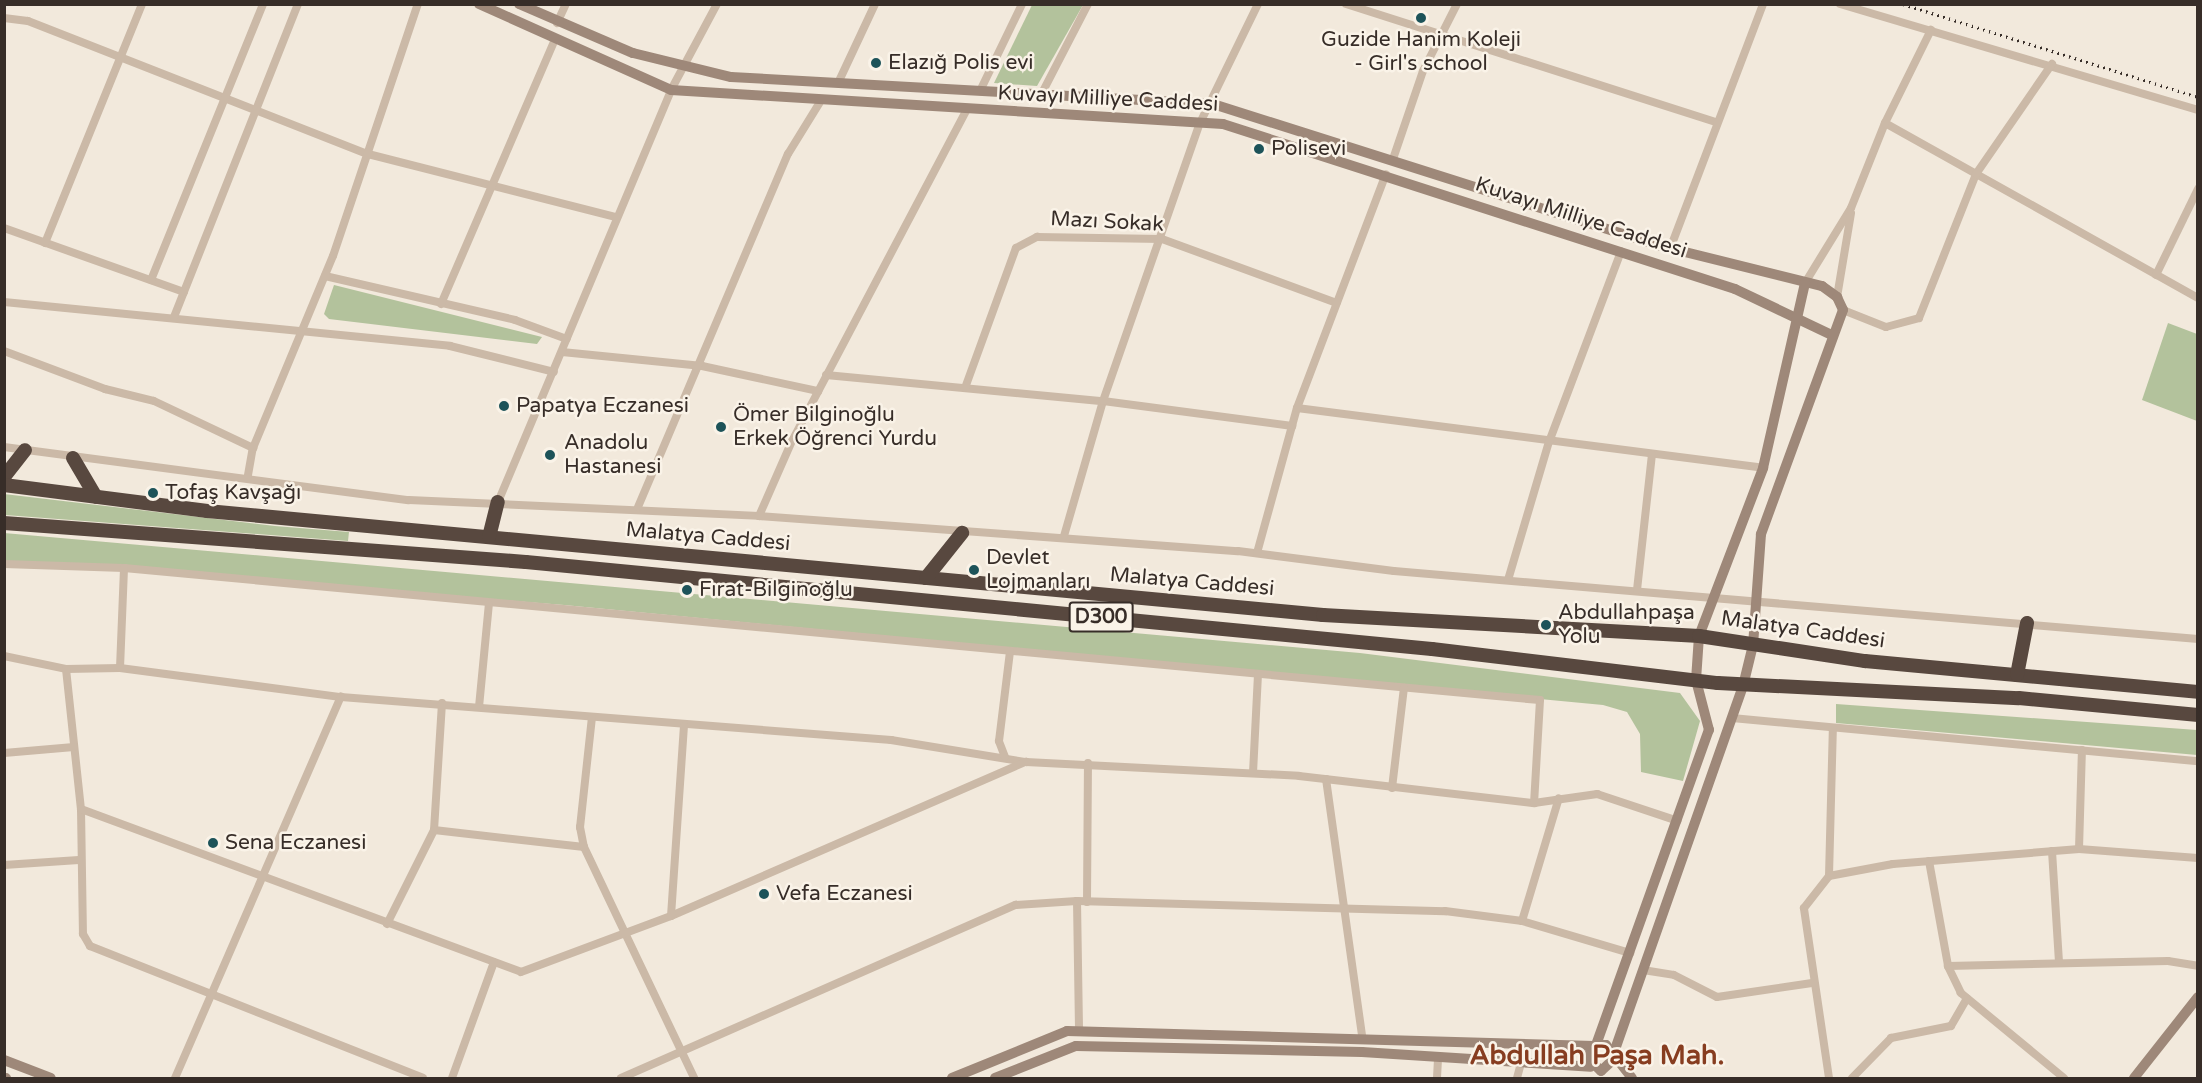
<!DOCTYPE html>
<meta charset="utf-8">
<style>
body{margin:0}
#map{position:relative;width:2202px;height:1083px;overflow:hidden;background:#f2e9dc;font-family:"Varela Round",sans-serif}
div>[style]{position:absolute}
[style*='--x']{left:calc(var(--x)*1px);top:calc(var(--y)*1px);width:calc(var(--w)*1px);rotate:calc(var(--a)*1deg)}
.green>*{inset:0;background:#b3c29c}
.street>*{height:8px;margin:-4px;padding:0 4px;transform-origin:4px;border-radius:4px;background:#cbb9a7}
.secondary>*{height:10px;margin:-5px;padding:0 5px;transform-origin:5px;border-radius:5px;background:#9e8879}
.highway>*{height:14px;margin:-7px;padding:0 7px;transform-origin:7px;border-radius:7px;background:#58483f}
.rail>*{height:3px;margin-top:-1.5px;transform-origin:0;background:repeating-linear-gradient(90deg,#372d28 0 1.5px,transparent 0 6px)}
.dots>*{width:16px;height:16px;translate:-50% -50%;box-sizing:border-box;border:3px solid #faf3e8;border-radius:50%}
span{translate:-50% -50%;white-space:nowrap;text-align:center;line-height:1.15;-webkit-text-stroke:5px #faf3e8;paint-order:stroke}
.shield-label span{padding:2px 4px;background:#faf3e8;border:2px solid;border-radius:4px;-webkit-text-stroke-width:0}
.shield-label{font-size:20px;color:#372d28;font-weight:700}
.poi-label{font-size:21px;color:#372d28}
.left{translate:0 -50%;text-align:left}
.street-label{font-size:21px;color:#372d28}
.district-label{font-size:27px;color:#873d20;font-weight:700}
.frame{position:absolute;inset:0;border:6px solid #372d28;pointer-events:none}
</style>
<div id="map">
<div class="green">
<div style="clip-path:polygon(1032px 5px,1083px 5px,1037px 86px,994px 83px)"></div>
<div style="clip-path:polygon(334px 285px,542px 337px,537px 344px,329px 319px,324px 314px)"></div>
<div style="clip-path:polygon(2168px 323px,2197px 334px,2197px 421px,2142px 400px)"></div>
<div style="clip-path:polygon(4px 494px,275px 526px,349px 532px,348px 541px,5px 515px)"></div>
<div style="clip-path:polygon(4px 533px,1360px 653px,1680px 693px,1700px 721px,1683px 781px,1641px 772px,1640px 734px,1627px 712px,1603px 705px,564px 605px,5px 561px)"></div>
<div style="clip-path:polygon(1836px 704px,2197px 730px,2197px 755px,1836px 723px)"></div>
</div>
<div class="street">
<div style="--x:1346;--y:4;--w:388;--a:17.7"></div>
<div style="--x:1840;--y:4;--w:373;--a:16.5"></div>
<div style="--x:4;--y:18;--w:24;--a:7"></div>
<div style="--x:28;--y:21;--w:365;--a:21.4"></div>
<div style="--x:368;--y:154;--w:256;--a:14.3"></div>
<div style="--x:557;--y:23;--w:21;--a:-65"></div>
<div style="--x:839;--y:81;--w:85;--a:-64.9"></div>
<div style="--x:980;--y:91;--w:97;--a:-64.2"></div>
<div style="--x:1041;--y:95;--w:102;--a:-62.7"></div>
<div style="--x:1885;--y:123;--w:359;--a:29.2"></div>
<div style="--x:1393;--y:159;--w:93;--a:-71.2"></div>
<div style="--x:1423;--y:71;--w:75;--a:-63.1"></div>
<div style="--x:4;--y:228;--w:191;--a:19.6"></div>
<div style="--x:45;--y:243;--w:258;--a:-67.9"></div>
<div style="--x:1670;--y:249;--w:262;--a:-69.2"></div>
<div style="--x:2156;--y:275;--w:96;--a:-64"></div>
<div style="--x:325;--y:276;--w:195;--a:13"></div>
<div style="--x:515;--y:320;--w:55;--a:20.1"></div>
<div style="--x:151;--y:280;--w:298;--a:-67.9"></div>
<div style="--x:1805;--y:283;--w:88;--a:-58.5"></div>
<div style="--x:1851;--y:208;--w:92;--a:-68.2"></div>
<div style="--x:1885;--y:123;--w:104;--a:-63.7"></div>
<div style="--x:1837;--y:297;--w:85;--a:-80.5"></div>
<div style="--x:4;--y:302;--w:448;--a:5.6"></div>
<div style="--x:450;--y:346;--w:107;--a:14"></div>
<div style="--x:441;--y:304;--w:288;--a:-66.7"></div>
<div style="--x:1843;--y:310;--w:46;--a:21.6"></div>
<div style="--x:1886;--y:327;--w:34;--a:-15"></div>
<div style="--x:1919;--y:318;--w:155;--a:-68.4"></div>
<div style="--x:1976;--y:174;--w:134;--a:-55.4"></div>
<div style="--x:174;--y:317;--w:337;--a:-68.4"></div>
<div style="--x:4;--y:351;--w:108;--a:20.6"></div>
<div style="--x:105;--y:389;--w:50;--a:13.8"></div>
<div style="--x:154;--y:401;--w:110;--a:25.4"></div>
<div style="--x:562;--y:352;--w:141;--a:5.7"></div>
<div style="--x:702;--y:366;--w:119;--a:12.2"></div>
<div style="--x:826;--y:375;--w:278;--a:5.4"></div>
<div style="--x:1103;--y:401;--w:191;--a:7.5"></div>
<div style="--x:965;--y:388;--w:149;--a:-70"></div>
<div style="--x:1016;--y:248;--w:24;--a:-28"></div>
<div style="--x:1037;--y:237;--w:125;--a:0.9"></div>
<div style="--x:1162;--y:239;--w:186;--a:20.1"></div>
<div style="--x:1297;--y:408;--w:470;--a:7.3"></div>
<div style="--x:4;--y:447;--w:408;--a:7.5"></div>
<div style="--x:409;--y:500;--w:350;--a:2.6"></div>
<div style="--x:759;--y:516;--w:82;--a:-66.3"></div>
<div style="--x:792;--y:441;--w:373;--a:-62.2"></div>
<div style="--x:248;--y:475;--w:27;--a:-80"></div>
<div style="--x:253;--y:448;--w:208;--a:-67.4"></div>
<div style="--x:333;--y:256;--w:266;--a:-71.4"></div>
<div style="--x:498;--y:502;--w:447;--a:-67.2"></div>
<div style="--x:671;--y:90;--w:98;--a:-61.9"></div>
<div style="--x:638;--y:507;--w:384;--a:-67"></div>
<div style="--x:788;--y:154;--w:61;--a:-58.4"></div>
<div style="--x:759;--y:516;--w:480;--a:4.2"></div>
<div style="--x:1238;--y:551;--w:157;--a:7.3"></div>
<div style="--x:1394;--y:571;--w:807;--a:4.83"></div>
<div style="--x:1064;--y:536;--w:141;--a:-73.9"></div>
<div style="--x:1103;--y:401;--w:294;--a:-70.8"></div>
<div style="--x:1200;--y:123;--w:132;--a:-64"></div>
<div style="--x:1257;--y:553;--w:150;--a:-74.6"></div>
<div style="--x:1297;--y:408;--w:250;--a:-69.2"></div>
<div style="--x:4;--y:564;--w:120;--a:1.9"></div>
<div style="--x:124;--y:568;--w:1422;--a:5.33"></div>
<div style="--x:1540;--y:700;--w:103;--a:93.3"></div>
<div style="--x:1508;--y:580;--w:144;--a:-73.5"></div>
<div style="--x:1549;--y:442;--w:204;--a:-69.3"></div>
<div style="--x:1637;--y:590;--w:136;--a:-83.7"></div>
<div style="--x:4;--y:656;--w:63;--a:11.8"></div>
<div style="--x:66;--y:669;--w:54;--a:-1.1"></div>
<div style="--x:120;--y:668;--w:223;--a:7.5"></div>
<div style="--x:341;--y:697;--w:552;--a:4.47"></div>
<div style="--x:891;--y:740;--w:137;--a:9.3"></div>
<div style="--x:1026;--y:762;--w:273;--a:2.9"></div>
<div style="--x:1299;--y:776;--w:237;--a:6.6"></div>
<div style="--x:1534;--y:803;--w:64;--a:-8.1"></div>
<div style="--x:1597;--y:794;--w:85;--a:18.4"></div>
<div style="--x:120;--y:668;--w:100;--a:-87.7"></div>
<div style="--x:66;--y:669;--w:141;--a:83.9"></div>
<div style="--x:81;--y:809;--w:125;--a:89.1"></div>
<div style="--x:83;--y:934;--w:14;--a:60"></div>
<div style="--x:90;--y:946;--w:358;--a:21.6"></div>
<div style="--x:442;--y:703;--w:127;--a:93.6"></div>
<div style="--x:434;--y:830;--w:151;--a:6.5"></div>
<div style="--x:479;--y:707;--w:103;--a:-84.5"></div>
<div style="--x:592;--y:717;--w:111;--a:96.2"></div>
<div style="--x:580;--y:827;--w:20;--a:79"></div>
<div style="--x:584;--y:847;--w:256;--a:64.5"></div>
<div style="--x:1732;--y:718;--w:468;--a:5.3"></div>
<div style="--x:4;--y:753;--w:70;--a:-4.9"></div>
<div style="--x:1005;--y:757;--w:17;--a:-111"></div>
<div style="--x:999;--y:741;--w:90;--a:-83"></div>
<div style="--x:1253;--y:773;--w:99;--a:-87.1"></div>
<div style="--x:1326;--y:779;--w:260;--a:82"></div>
<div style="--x:1392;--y:788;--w:101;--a:-83.2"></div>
<div style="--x:81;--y:809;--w:469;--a:20.3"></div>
<div style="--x:521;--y:972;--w:160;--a:-20.5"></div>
<div style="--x:671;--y:916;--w:387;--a:-23.5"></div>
<div style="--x:2079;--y:849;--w:99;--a:-88.3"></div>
<div style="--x:2052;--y:851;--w:112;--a:86.4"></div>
<div style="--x:1929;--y:861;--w:107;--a:79.7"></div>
<div style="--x:4;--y:865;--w:75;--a:-3.8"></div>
<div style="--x:1829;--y:876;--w:148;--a:-88.5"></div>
<div style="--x:1077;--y:901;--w:129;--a:89.1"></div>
<div style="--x:1087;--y:902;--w:139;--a:-89.6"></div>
<div style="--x:671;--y:916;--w:190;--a:-86.1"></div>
<div style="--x:1522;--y:921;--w:128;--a:-73.3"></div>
<div style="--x:387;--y:924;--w:105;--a:-63.4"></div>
<div style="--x:1643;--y:970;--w:31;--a:9"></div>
<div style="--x:1674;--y:975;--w:48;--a:27.1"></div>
<div style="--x:1717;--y:997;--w:96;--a:-8.4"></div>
<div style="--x:175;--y:1078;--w:416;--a:-66.5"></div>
<div style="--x:452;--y:1078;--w:123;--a:-70.1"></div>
<div style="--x:621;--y:1078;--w:431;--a:-23.7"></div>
<div style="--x:1016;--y:905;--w:61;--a:-3.8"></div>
<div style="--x:1077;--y:901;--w:368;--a:1.6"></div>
<div style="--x:1445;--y:911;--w:78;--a:7.4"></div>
<div style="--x:1522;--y:921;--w:113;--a:16.5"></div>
<div style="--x:1437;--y:1078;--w:22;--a:-87"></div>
<div style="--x:1517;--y:1078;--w:16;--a:-75"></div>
<div style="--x:1829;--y:1078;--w:172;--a:-98.4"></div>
<div style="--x:1804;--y:908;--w:41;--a:-52"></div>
<div style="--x:1829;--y:876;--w:65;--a:-10.6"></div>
<div style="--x:1893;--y:864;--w:187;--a:-4.6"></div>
<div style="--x:2079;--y:849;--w:119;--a:4.3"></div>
<div style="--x:1852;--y:1078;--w:56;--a:-45.7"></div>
<div style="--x:1891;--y:1038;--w:61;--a:-11.3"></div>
<div style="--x:1951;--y:1026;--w:32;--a:-60"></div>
<div style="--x:2064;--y:1078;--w:134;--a:-140.5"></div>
<div style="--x:1961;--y:993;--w:30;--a:-116"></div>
<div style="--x:1948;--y:966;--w:220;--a:-1.3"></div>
<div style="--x:2168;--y:961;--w:30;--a:9"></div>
</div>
<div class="secondary">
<div style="--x:479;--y:4;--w:210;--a:24.1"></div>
<div style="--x:671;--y:90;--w:553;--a:3.52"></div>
<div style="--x:1223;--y:124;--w:538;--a:17.86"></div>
<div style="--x:1735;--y:289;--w:107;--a:25.4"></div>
<div style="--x:519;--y:4;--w:124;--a:23.3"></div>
<div style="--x:633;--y:53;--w:101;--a:13.8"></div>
<div style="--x:731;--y:77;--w:483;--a:3.2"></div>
<div style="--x:1213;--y:104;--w:474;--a:17.6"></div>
<div style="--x:1665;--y:247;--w:162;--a:14"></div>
<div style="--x:1822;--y:286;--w:19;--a:36"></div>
<div style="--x:1837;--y:297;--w:14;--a:65"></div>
<div style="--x:1843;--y:310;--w:239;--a:110.1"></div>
<div style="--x:1761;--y:534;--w:111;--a:94.1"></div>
<div style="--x:1753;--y:645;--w:42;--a:103.7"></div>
<div style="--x:1743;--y:686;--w:388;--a:109.4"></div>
<div style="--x:1596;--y:1045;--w:335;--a:-70.3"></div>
<div style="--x:1709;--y:730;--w:52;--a:-104.6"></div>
<div style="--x:1696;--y:680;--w:44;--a:-86.1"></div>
<div style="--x:1699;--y:636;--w:180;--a:-69.1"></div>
<div style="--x:1763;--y:468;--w:190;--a:-77.2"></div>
<div style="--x:1615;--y:1058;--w:19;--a:137"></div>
<div style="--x:1601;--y:1071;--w:20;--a:-135"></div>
<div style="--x:1587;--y:1057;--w:15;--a:-53"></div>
<div style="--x:1596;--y:1045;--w:10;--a:0"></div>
<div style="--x:1606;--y:1045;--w:42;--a:51.8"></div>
<div style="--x:4;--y:1060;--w:50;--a:21"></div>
<div style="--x:4;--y:1078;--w:2;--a:0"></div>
<div style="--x:952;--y:1078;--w:124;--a:-22.2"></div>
<div style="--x:1067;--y:1031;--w:527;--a:1.63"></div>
<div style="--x:995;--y:1078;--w:87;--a:-21.6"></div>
<div style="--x:1076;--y:1046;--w:286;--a:1.2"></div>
<div style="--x:1362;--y:1052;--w:229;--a:3.7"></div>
<div style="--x:2134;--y:1078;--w:103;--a:-51.7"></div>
</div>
<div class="highway">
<div style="--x:73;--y:458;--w:45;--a:59.5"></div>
<div style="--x:4;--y:477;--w:34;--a:-52"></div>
<div style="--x:4;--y:485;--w:205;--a:7.3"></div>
<div style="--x:207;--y:511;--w:1121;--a:5.32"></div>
<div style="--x:1323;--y:615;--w:377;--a:3.2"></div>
<div style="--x:1699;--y:636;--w:168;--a:8.6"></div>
<div style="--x:1865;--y:661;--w:334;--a:5.3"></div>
<div style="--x:4;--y:523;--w:523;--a:4.27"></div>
<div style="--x:526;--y:562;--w:910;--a:5.49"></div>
<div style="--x:1432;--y:649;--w:288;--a:6.8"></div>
<div style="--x:1718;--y:683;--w:301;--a:2.9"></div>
<div style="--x:2019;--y:698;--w:180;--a:5.4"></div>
<div style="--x:489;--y:537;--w:36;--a:-76"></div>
<div style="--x:926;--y:578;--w:58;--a:-51.3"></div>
<div style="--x:2017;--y:675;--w:53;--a:-79.1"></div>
</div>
<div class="rail">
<div style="--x:1903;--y:4;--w:309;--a:17.5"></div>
</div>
<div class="dots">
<div style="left:1421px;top:18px;background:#1d5359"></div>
<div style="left:876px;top:63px;background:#1d5359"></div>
<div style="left:1259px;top:149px;background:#1d5359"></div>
<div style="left:504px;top:406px;background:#1d5359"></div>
<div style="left:721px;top:427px;background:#1d5359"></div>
<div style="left:550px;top:455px;background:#1d5359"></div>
<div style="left:153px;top:493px;background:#1d5359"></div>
<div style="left:974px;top:570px;background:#1d5359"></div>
<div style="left:687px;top:590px;background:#1d5359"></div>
<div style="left:1546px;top:625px;background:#1d5359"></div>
<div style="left:213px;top:843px;background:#1d5359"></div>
<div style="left:764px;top:894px;background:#1d5359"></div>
</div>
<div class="shield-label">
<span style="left:1101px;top:617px">D300</span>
</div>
<div class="poi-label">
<span style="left:1421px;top:52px">Guzide Hanim Koleji<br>- Girl's school</span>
<span class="left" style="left:888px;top:63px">Elazığ Polis evi</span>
<span class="left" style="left:1271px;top:149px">Polisevi</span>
<span class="left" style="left:516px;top:406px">Papatya Eczanesi</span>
<span class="left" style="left:733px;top:427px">Ömer Bilginoğlu<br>Erkek Öğrenci Yurdu</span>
<span class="left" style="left:564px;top:455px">Anadolu<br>Hastanesi</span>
<span class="left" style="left:165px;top:493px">Tofaş Kavşağı</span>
<span class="left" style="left:986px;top:570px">Devlet<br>Lojmanları</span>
<span class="left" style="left:699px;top:590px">Fırat-Bilginoğlu</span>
<span class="left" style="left:1558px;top:625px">Abdullahpaşa<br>Yolu</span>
<span class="left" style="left:225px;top:843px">Sena Eczanesi</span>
<span class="left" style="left:776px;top:894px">Vefa Eczanesi</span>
</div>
<div class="street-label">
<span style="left:1108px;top:99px;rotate:3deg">Kuvayı Milliye Caddesi</span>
<span style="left:1581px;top:218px;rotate:18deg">Kuvayı Milliye Caddesi</span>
<span style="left:1107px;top:222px;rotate:3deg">Mazı Sokak</span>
<span style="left:708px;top:537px;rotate:5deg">Malatya Caddesi</span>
<span style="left:1192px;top:582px;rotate:5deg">Malatya Caddesi</span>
<span style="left:1803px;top:630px;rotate:8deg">Malatya Caddesi</span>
</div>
<div class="district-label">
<span style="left:1597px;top:1056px">Abdullah Paşa Mah.</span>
</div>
<div class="frame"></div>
</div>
